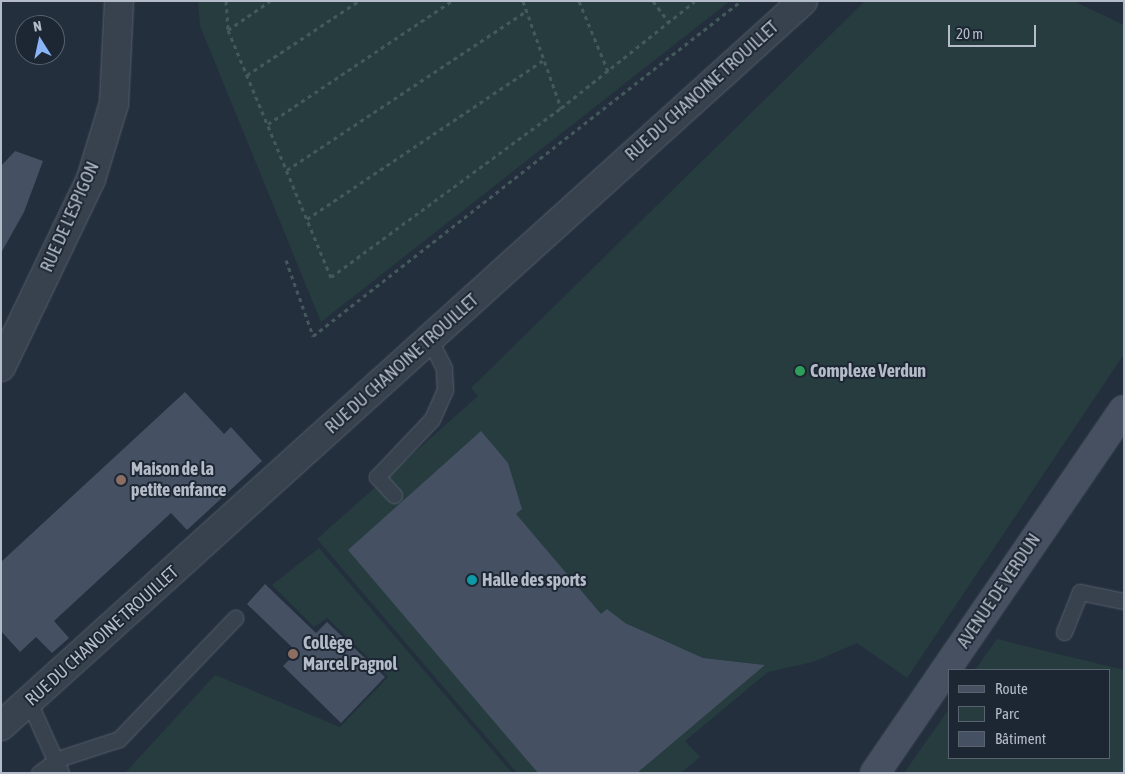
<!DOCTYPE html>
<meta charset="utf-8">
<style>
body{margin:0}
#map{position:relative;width:1125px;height:774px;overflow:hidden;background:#242f3e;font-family:"Asap Condensed",sans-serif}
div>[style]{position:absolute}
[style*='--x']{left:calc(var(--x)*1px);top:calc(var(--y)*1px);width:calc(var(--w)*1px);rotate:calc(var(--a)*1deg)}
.green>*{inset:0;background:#263c3f}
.building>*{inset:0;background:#455162}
.path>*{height:3px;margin-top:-1.5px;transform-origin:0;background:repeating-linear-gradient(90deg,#44595c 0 4px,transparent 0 8px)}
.roads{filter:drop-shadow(0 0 1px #565f6c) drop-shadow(0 0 1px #565f6c)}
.lane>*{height:15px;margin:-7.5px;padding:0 7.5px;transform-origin:7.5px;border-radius:7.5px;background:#38414e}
.street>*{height:28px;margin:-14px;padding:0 14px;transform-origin:14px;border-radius:14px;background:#38414e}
.secondary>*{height:28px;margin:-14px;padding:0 14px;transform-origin:14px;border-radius:14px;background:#465061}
.dots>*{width:14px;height:14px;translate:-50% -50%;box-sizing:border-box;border:2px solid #1d2633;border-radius:50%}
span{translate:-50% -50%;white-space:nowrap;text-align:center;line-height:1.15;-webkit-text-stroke:4px #1d2633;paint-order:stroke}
.street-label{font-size:18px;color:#b4bcc9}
.poi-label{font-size:18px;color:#b4bcc9;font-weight:700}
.left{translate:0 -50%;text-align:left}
.frame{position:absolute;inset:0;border:2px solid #b4bcc9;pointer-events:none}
.legend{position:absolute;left:948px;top:669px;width:162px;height:90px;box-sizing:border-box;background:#1d2633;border:1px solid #59626f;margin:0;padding:6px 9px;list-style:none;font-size:15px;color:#b4bcc9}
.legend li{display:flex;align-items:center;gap:10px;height:25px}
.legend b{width:25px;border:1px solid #59626f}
.north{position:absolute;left:15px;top:15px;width:50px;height:50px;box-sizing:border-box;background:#1d2633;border:1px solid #59626f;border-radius:50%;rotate:350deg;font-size:14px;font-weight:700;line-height:20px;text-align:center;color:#b4bcc9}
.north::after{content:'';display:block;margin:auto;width:18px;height:22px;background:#8ab4f8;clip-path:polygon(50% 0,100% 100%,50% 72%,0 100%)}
.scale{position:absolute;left:948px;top:25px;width:88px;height:22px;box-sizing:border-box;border:2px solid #b4bcc9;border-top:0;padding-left:6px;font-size:15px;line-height:18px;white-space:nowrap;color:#b4bcc9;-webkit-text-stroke:4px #1d2633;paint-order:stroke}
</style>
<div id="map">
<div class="green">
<div style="clip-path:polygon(198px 1px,730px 1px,321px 322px,200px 26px)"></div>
<div style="clip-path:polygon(865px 1px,1073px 1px,1124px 25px,1124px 354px,907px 678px,857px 643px,813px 662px,768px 672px,685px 741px,700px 757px,681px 773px,517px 773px,317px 539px,478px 396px,471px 388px)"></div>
<div style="clip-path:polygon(319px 548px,512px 773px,125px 773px,215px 675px,340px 727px,388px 677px,327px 618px,314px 627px,272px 585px)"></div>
<div style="clip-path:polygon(997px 639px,1124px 670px,1124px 773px,904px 773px,949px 709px,949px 758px,1109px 758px,1109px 670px,975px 670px)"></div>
</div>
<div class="building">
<div style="clip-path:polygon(15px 151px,43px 161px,24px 212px,1px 253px,1px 166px)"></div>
<div style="clip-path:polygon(185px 392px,224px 434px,231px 427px,262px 461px,187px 530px,171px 513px,54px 621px,69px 638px,52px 653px,36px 637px,20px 652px,1px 631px,1px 562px)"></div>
<div style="clip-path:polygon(481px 431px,508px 463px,522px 509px,516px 514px,601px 614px,607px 609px,625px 623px,703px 658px,765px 665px,637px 773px,538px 773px,348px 550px)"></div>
<div style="clip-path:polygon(265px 584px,316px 633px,327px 622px,385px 677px,341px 723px,283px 666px,297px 652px,247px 604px)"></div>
</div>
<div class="path">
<div style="--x:226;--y:1;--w:29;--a:86"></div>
<div style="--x:228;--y:30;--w:268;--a:67.4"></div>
<div style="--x:331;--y:277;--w:285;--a:-36.3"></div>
<div style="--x:561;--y:108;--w:171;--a:-38.6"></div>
<div style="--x:523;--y:1;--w:114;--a:70.4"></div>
<div style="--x:579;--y:1;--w:76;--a:67.5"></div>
<div style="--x:653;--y:1;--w:26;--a:53"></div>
<div style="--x:228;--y:30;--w:51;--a:-34.6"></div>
<div style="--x:247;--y:75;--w:134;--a:-33.5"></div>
<div style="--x:268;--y:124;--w:221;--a:-33.8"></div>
<div style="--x:287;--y:170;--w:287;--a:-33.6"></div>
<div style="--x:307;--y:219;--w:285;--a:-33.9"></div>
<div style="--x:286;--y:260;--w:81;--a:70.4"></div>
<div style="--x:313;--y:336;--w:544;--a:-38.05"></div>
</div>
<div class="roads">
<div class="lane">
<div style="--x:394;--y:495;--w:25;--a:-133"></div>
<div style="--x:377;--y:477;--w:80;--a:-46.5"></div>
<div style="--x:432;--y:419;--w:32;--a:-66"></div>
<div style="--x:445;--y:390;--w:22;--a:-93"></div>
<div style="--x:444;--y:368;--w:33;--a:-117"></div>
<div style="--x:1064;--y:632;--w:43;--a:-68.2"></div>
<div style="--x:1080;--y:592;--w:45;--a:11.6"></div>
<div style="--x:29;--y:702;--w:78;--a:65.7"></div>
<div style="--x:39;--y:773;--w:24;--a:-36"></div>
<div style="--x:58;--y:759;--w:64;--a:-18.2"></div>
<div style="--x:119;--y:739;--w:168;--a:-46.2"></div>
</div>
<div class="street">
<div style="--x:1;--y:367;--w:208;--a:-64.4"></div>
<div style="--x:91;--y:179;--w:78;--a:-73"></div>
<div style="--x:114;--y:104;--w:103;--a:-87.2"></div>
<div style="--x:1;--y:726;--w:1081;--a:-42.11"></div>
</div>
<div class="secondary">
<div style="--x:875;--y:773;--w:440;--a:-55.6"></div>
</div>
</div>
<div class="dots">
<div style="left:800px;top:371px;background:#2e9e5b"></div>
<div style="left:121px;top:480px;background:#8d6e63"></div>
<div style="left:472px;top:580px;background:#0f9aa8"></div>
<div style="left:293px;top:654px;background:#8d6e63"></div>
</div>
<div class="street-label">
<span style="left:702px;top:91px;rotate:-42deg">RUE DU CHANOINE TROUILLET</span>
<span style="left:70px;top:217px;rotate:-66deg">RUE DE L'ESPIGON</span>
<span style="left:402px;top:364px;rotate:-42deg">RUE DU CHANOINE TROUILLET</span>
<span style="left:999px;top:591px;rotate:-56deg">AVENUE DE VERDUN</span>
<span style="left:102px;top:636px;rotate:-42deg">RUE DU CHANOINE TROUILLET</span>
</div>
<div class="poi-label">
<span class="left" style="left:810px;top:371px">Complexe Verdun</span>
<span class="left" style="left:131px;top:480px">Maison de la<br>petite enfance</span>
<span class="left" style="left:482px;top:580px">Halle des sports</span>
<span class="left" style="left:303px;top:654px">Collège<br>Marcel Pagnol</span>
</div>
<div class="frame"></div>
<ul class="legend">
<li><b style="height:6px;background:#465061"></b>Route</li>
<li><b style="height:14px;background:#263c3f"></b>Parc</li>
<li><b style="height:14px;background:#455162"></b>Bâtiment</li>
</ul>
<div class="north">N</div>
<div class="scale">20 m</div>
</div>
